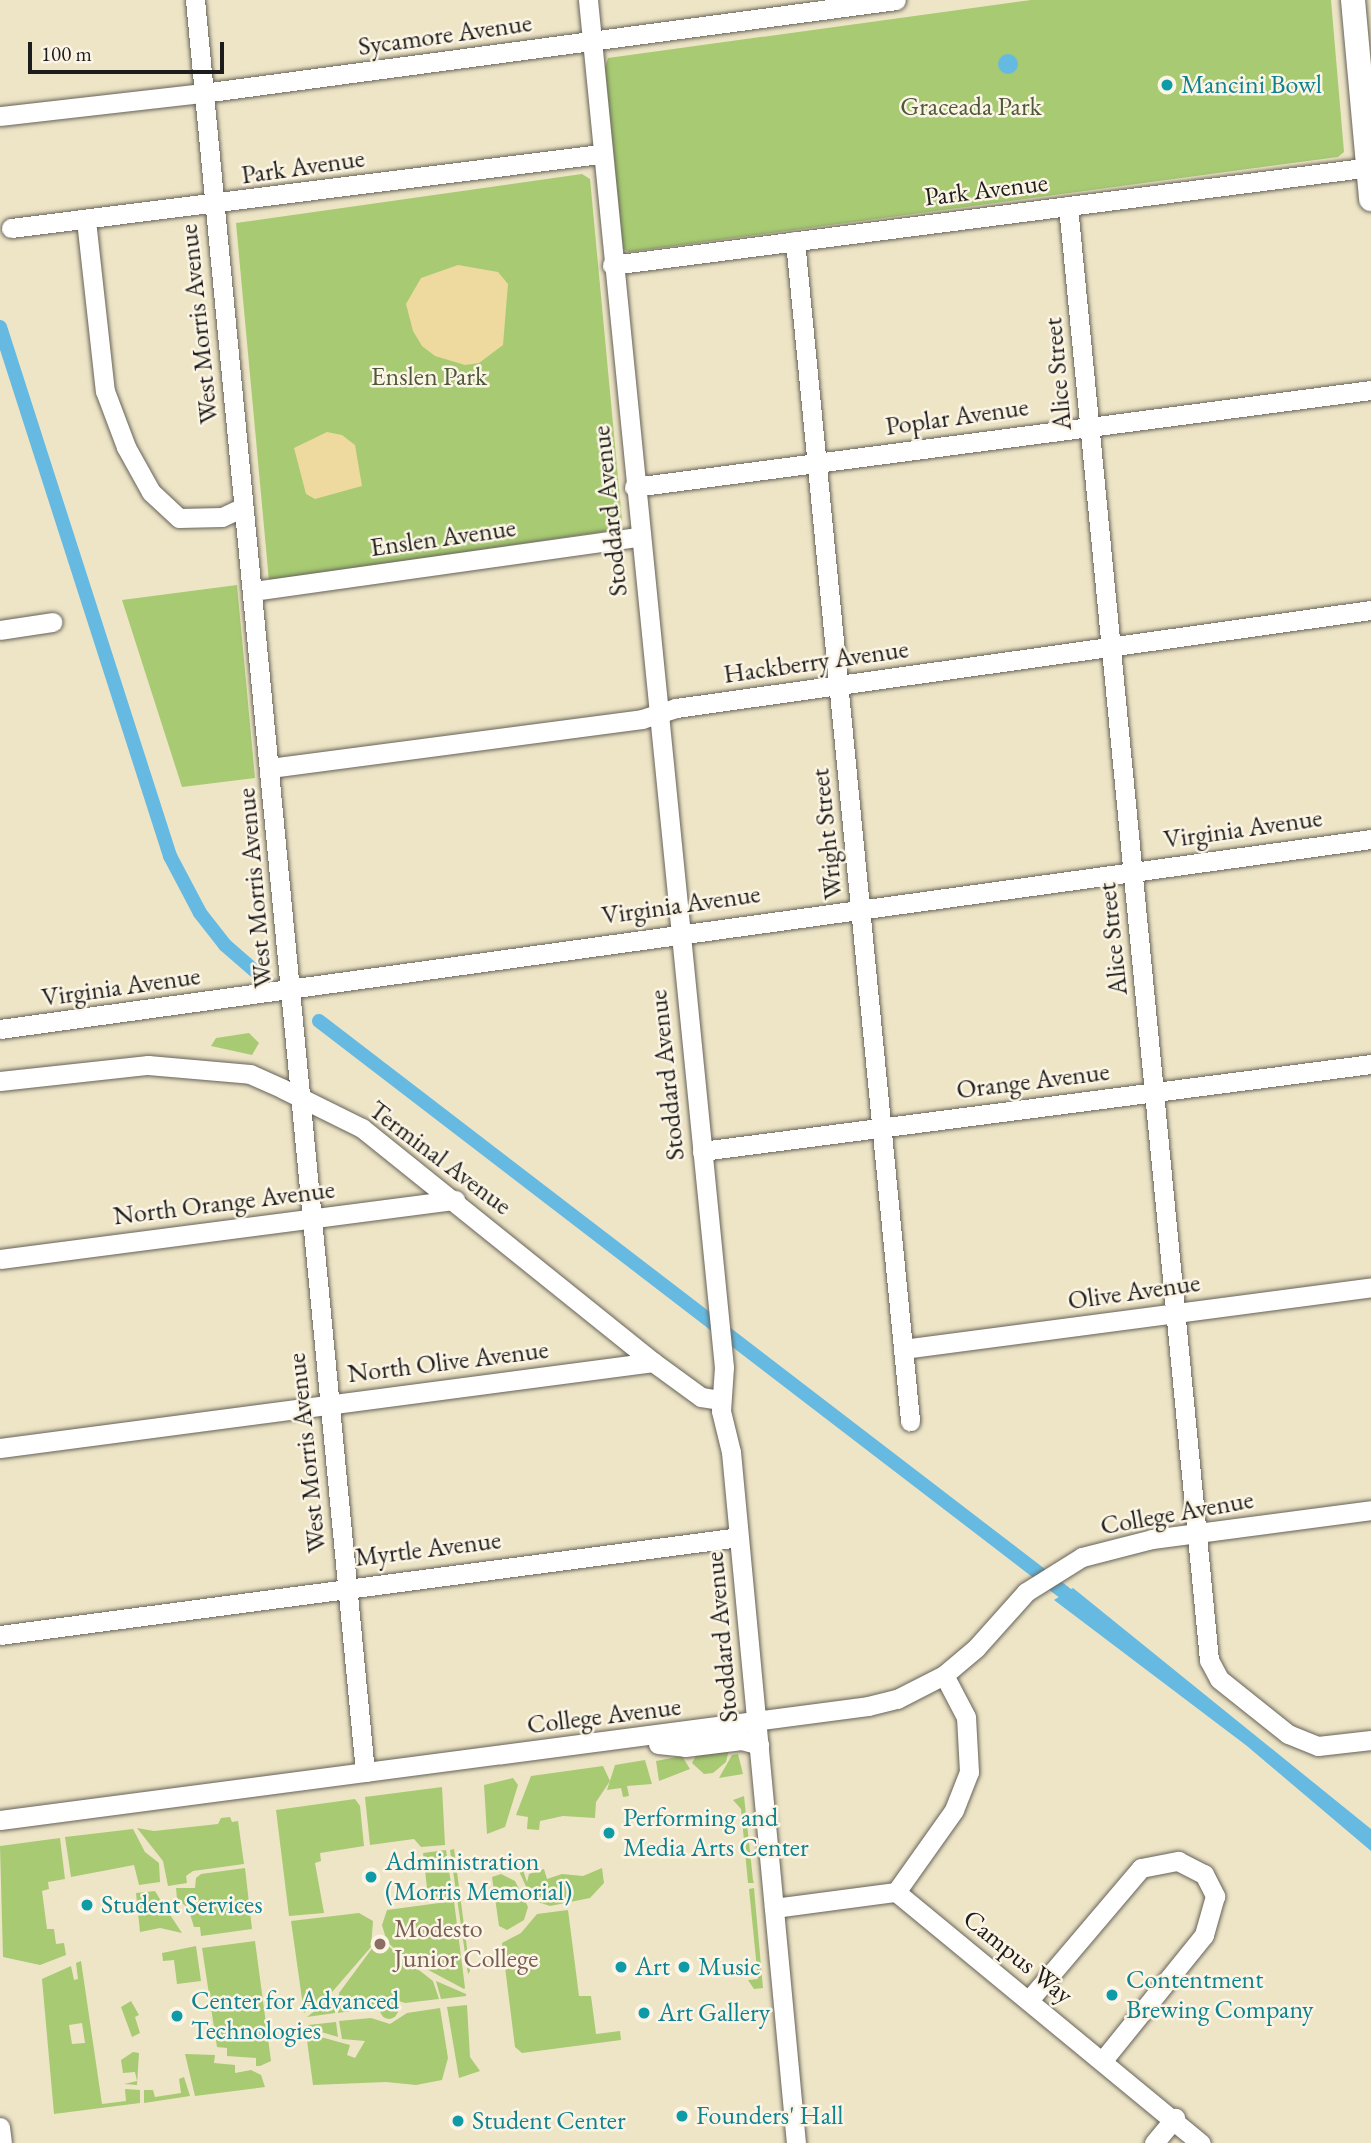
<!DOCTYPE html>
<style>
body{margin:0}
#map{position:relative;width:1371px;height:2143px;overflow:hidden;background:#eee5c7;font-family:"EB Garamond",serif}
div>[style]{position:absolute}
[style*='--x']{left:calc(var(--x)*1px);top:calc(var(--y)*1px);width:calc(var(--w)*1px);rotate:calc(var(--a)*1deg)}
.green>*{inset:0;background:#a7ca73}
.round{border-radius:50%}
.sand>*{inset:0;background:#eeda9e}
.water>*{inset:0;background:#66bae2}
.canal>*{height:14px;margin:-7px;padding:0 7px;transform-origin:7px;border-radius:7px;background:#66bae2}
.roads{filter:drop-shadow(0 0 2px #666258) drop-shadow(0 0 2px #666258)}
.minor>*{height:19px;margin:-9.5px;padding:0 9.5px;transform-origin:9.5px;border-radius:9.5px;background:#fff}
.major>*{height:24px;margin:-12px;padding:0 12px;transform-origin:12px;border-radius:12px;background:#fff}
.dots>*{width:19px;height:19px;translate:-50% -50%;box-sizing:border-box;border:4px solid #fcf5e5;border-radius:50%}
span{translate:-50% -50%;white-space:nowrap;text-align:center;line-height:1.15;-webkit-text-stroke:5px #fcf5e5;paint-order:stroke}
.street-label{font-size:26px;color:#1c1c1c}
.culture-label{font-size:26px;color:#0d838f}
.left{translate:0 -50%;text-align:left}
.park-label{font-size:26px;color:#4d593a}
.education-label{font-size:26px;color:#785e54}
.scale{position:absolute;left:28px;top:42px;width:196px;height:32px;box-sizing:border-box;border:4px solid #1c1c1c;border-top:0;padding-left:9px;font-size:21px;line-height:24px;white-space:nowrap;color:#1c1c1c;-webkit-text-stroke:5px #fcf5e5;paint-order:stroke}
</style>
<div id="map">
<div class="green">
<div style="clip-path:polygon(1031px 0,1331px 0,1344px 152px,1338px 157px,629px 252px,623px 249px,605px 67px,608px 58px)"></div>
<div style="clip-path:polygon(582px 174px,590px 179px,622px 520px,615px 530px,269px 581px,236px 223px)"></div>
<div style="clip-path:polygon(237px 585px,255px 778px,182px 787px,122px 600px)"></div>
<div style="clip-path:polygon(249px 1033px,259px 1043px,252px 1055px,211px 1046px,216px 1038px)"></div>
<div style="clip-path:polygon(729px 1750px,726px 1762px,713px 1773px,704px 1774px,692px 1763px,697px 1754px)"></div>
<div style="clip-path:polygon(738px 1754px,743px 1774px,719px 1778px,732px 1755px)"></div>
<div style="clip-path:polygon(682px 1756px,690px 1769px,659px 1781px,656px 1761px)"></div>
<div style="clip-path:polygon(645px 1760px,652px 1784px,627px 1786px,629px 1796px,623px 1797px,621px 1788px,607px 1790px,615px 1765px)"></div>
<div style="clip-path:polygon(603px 1766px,610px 1781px,596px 1802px,595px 1818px,563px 1816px,540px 1821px,539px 1830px,527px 1829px,528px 1817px,516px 1815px,531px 1776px)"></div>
<div style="clip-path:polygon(513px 1778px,518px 1785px,505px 1827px,487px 1834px,484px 1785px)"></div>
<div style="clip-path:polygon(442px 1787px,445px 1845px,421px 1847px,414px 1839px,370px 1845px,365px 1797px)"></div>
<div style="clip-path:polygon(744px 1796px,753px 1880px,754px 1883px,748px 1883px,741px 1809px,733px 1800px)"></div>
<div style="clip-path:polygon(355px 1799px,360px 1806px,364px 1846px,320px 1853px,321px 1861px,315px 1863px,324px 1913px,289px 1916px,276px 1810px)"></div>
<div style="clip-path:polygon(230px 1817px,232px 1822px,238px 1821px,244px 1864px,193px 1871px,186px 1876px,187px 1883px,168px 1886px,163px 1861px,137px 1828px,154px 1831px,218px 1824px,221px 1818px)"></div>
<div style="clip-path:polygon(133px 1829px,145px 1852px,159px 1863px,160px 1882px,139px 1885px,134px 1865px,71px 1877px,65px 1837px)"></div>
<div style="clip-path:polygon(60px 1838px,65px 1879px,48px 1882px,49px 1889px,42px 1891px,47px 1929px,54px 1929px,56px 1944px,64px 1943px,66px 1955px,40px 1965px,3px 1957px,0 1846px)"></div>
<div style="clip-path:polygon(454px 1849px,470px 1971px,468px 1974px,450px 1850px)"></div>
<div style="clip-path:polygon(446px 1850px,453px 1897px,423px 1900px,427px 1888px,423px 1853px)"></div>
<div style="clip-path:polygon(245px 1868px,252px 1929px,201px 1936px,200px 1927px,194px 1927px,188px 1908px,177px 1899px,176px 1888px,195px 1888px,196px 1878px,201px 1874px)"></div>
<div style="clip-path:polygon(602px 1868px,604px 1883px,590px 1898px,550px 1906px,532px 1900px,519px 1871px,523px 1870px,527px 1882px,529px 1874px,544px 1869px,547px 1879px,562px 1874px,583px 1876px)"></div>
<div style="clip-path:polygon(501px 1874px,515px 1881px,528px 1907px,524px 1920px,507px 1930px,499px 1926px,492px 1877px)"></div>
<div style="clip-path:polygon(754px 1888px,763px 1988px,754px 1989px,748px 1980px,758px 1979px,749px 1889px)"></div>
<div style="clip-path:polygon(155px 1891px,161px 1901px,182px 1933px,160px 1928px,140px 1932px,136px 1893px)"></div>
<div style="clip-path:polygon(454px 1901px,465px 1988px,464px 1989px,404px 1957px,387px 1942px,382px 1925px,387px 1910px)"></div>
<div style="clip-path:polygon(568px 1910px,579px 1996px,591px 1996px,596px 2034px,620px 2031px,621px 2040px,522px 2053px,515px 2047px,502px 1943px,521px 1933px,537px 1914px)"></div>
<div style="clip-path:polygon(359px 1913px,373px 1921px,371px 1947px,333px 1991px,304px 2013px,291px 1921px)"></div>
<div style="clip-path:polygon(379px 1939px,433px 1981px,439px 1999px,405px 2003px,387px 1997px,371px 2008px,338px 2013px,339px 1993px)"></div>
<div style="clip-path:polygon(255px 1941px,271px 2061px,260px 2066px,256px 2066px,256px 2058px,227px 2056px,227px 2048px,217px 2047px,202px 1948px)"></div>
<div style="clip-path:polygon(196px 1946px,201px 1981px,177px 1984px,174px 1960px,163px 1961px,162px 1953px)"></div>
<div style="clip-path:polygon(evenodd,81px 1961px,102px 2104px,126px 2101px,125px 2089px,140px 2090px,140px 2103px,54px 2114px,42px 1979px,71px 1966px,74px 1980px,78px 1979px,76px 1963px,81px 1961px,82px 2023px,85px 2043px,72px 2044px,69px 2025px,82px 2023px)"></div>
<div style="clip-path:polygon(436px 1981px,466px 1994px,466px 1996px,441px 1999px)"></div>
<div style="clip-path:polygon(335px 1995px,335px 2013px,307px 2017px)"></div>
<div style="clip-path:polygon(131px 2001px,139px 2015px,135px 2017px,140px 2033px,132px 2037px,121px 2007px)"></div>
<div class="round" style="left:380px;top:2001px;width:18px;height:18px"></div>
<div style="clip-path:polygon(467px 2005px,470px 2057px,480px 2071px,459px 2078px,447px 2007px)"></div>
<div style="clip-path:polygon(440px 2008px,448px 2058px,442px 2080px,416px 2085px,386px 2082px,313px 2085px,306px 2033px,350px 2045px,347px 2055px,355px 2058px,365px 2041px,342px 2039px,339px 2021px,371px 2018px,390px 2024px,407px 2013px)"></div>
<div style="clip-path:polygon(336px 2022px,338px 2037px,308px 2028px,308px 2025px)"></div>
<div style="clip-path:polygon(133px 2052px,139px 2053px,137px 2085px,124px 2084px,137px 2081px,135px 2072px,123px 2073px,121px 2060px)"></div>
<div style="clip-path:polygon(185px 2054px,215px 2055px,214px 2063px,235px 2065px,235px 2073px,251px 2070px,261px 2075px,265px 2087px,195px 2096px)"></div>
<div style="clip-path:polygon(184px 2077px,190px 2096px,144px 2103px,144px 2090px,153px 2090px,155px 2097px,181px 2093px,179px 2079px)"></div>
</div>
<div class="sand">
<div style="clip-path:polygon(458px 265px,498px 272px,508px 284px,503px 345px,479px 363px,465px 365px,435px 356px,422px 346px,413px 331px,406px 304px,421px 278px)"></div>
<div style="clip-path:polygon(327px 432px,342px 435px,355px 445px,362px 486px,315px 499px,306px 494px,294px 448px)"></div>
</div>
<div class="water">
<div class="round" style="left:998px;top:54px;width:20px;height:20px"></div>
<div style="clip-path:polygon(1073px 1588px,1371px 1829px,1371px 1851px,1247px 1746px,1054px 1600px)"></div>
</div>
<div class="canal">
<div style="--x:0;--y:327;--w:556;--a:72.18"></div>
<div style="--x:170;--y:856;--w:64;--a:62.2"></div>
<div style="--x:200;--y:913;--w:41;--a:52"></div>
<div style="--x:225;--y:945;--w:40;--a:41"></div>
<div style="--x:319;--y:1021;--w:958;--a:37.49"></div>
</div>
<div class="roads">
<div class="minor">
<div style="--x:195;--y:0;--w:1780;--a:84.52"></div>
<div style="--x:588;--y:0;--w:1374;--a:84.32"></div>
<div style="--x:724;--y:1367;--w:44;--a:93.9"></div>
<div style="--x:721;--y:1411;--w:42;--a:76.3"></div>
<div style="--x:731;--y:1452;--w:694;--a:84.63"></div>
<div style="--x:0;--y:116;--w:204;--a:-6.5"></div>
<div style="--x:203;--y:93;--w:699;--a:-7.64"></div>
<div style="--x:1068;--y:206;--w:1461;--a:84.46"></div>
<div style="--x:1209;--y:1660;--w:21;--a:62"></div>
<div style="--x:1219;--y:1679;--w:88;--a:38.6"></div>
<div style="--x:1288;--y:1734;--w:32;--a:22"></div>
<div style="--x:1318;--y:1746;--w:53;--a:-6.5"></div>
<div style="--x:86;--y:220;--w:172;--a:83.7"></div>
<div style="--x:105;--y:391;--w:60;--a:69.4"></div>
<div style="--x:126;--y:447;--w:51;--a:60.9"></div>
<div style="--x:151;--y:492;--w:38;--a:43"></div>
<div style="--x:179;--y:518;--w:43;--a:-1.3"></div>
<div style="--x:222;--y:517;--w:23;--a:-25"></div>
<div style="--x:11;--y:228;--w:594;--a:-7.16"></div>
<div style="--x:795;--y:241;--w:1186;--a:84.43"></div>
<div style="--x:612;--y:265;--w:765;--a:-7.36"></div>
<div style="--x:634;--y:487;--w:743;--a:-7.5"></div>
<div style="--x:253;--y:591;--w:390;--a:-8"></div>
<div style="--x:0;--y:630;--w:53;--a:-8.7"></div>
<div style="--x:270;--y:768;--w:375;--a:-7.5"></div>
<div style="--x:642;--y:719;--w:36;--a:-18"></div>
<div style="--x:676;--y:708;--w:702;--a:-8.03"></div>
<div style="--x:0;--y:1029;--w:1384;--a:-7.89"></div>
<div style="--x:0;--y:1081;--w:149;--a:-6.2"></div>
<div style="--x:148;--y:1065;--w:102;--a:5"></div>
<div style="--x:250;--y:1074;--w:36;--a:24"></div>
<div style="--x:283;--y:1089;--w:88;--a:26.3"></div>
<div style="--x:362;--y:1128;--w:373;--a:38.8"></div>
<div style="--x:653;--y:1362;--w:59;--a:36.1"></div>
<div style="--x:701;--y:1397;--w:20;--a:9"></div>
<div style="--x:702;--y:1151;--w:675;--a:-7.41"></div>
<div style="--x:0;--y:1259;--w:459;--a:-7.4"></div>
<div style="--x:903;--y:1349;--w:472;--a:-7.5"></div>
<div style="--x:0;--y:1448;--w:659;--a:-7.5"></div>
<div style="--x:0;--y:1635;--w:745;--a:-7.55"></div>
<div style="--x:658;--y:1744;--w:27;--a:6"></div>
<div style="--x:685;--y:1747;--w:57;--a:-7"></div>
<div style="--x:742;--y:1740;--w:18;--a:16"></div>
<div style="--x:0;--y:1820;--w:875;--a:-7.48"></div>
<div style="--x:868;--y:1706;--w:30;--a:-14"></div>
<div style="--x:897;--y:1699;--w:53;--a:-27.1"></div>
<div style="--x:944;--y:1675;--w:42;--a:-40.2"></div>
<div style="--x:976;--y:1648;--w:75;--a:-48.2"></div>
<div style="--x:1026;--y:1592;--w:66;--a:-32"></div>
<div style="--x:1082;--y:1557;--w:72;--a:-14.4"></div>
<div style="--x:1152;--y:1539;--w:221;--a:-7.5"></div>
<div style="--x:896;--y:1892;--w:100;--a:-54.7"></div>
<div style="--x:954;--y:1810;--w:41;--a:-68.5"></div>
<div style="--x:969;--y:1772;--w:55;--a:-93.1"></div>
<div style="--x:966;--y:1717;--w:47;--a:-117.6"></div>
<div style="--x:774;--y:1908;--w:123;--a:-7.5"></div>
<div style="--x:896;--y:1892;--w:395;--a:39.5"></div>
<div style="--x:1029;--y:2000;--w:173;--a:-49.7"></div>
<div style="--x:1141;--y:1868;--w:38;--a:-11"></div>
<div style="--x:1178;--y:1861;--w:29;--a:27"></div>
<div style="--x:1204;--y:1874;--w:25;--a:63"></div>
<div style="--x:1215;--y:1896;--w:41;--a:105.8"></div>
<div style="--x:1204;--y:1935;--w:161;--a:128.9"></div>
<div style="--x:0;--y:2127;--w:16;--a:83"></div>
<div style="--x:1154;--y:2143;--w:33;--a:-50"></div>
</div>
<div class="major">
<div style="--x:1353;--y:0;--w:200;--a:84.8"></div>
</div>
</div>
<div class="dots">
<div style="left:1167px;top:85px;background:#0f9aa8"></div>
<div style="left:609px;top:1833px;background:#0f9aa8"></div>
<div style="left:371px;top:1877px;background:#0f9aa8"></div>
<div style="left:87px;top:1905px;background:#0f9aa8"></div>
<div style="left:380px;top:1944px;background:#8d6e63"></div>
<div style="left:621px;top:1967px;background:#0f9aa8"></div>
<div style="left:684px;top:1967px;background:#0f9aa8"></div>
<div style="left:1112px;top:1995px;background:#0f9aa8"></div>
<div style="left:644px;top:2013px;background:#0f9aa8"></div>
<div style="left:177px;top:2016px;background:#0f9aa8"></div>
<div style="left:682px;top:2116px;background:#0f9aa8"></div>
<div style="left:458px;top:2121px;background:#0f9aa8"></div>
</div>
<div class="street-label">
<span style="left:445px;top:35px;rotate:-8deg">Sycamore Avenue</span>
<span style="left:303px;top:167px;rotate:-8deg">Park Avenue</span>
<span style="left:986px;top:190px;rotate:-7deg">Park Avenue</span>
<span style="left:199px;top:324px;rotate:-96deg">West Morris Avenue</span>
<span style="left:1058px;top:374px;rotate:-95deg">Alice Street</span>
<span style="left:957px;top:417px;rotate:-8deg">Poplar Avenue</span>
<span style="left:610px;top:511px;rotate:-96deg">Stoddard Avenue</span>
<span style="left:443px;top:538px;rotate:-8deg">Enslen Avenue</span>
<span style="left:816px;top:662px;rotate:-8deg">Hackberry Avenue</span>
<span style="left:1243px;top:829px;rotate:-8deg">Virginia Avenue</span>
<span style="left:827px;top:834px;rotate:-96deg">Wright Street</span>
<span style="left:255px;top:888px;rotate:-95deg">West Morris Avenue</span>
<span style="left:681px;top:905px;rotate:-8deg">Virginia Avenue</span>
<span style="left:1113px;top:939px;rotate:-96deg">Alice Street</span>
<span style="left:121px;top:987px;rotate:-8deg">Virginia Avenue</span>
<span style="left:667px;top:1075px;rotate:-96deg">Stoddard Avenue</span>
<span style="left:1033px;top:1081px;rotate:-7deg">Orange Avenue</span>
<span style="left:440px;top:1158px;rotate:37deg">Terminal Avenue</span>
<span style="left:224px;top:1203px;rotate:-7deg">North Orange Avenue</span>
<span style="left:1134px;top:1292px;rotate:-8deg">Olive Avenue</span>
<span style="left:448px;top:1362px;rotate:-7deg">North Olive Avenue</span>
<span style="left:307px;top:1453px;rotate:-96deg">West Morris Avenue</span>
<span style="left:1177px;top:1513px;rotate:-10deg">College Avenue</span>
<span style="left:428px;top:1549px;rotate:-7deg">Myrtle Avenue</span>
<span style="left:722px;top:1637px;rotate:-95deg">Stoddard Avenue</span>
<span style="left:604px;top:1716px;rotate:-7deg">College Avenue</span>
<span style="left:1018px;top:1957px;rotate:39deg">Campus Way</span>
</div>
<div class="culture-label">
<span class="left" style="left:1181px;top:85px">Mancini Bowl</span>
<span class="left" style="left:623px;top:1833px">Performing and<br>Media Arts Center</span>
<span class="left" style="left:385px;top:1877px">Administration<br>(Morris Memorial)</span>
<span class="left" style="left:101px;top:1905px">Student Services</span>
<span class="left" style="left:635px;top:1967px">Art</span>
<span class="left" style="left:698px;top:1967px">Music</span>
<span class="left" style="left:1126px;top:1995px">Contentment<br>Brewing Company</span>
<span class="left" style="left:191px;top:2016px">Center for Advanced<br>Technologies</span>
<span class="left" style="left:658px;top:2013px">Art Gallery</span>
<span class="left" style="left:696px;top:2116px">Founders' Hall</span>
<span class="left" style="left:472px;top:2121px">Student Center</span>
</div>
<div class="park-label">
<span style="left:971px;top:107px">Graceada Park</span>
<span style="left:429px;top:377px">Enslen Park</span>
</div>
<div class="education-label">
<span class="left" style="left:394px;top:1944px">Modesto<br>Junior College</span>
</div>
<div class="scale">100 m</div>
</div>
